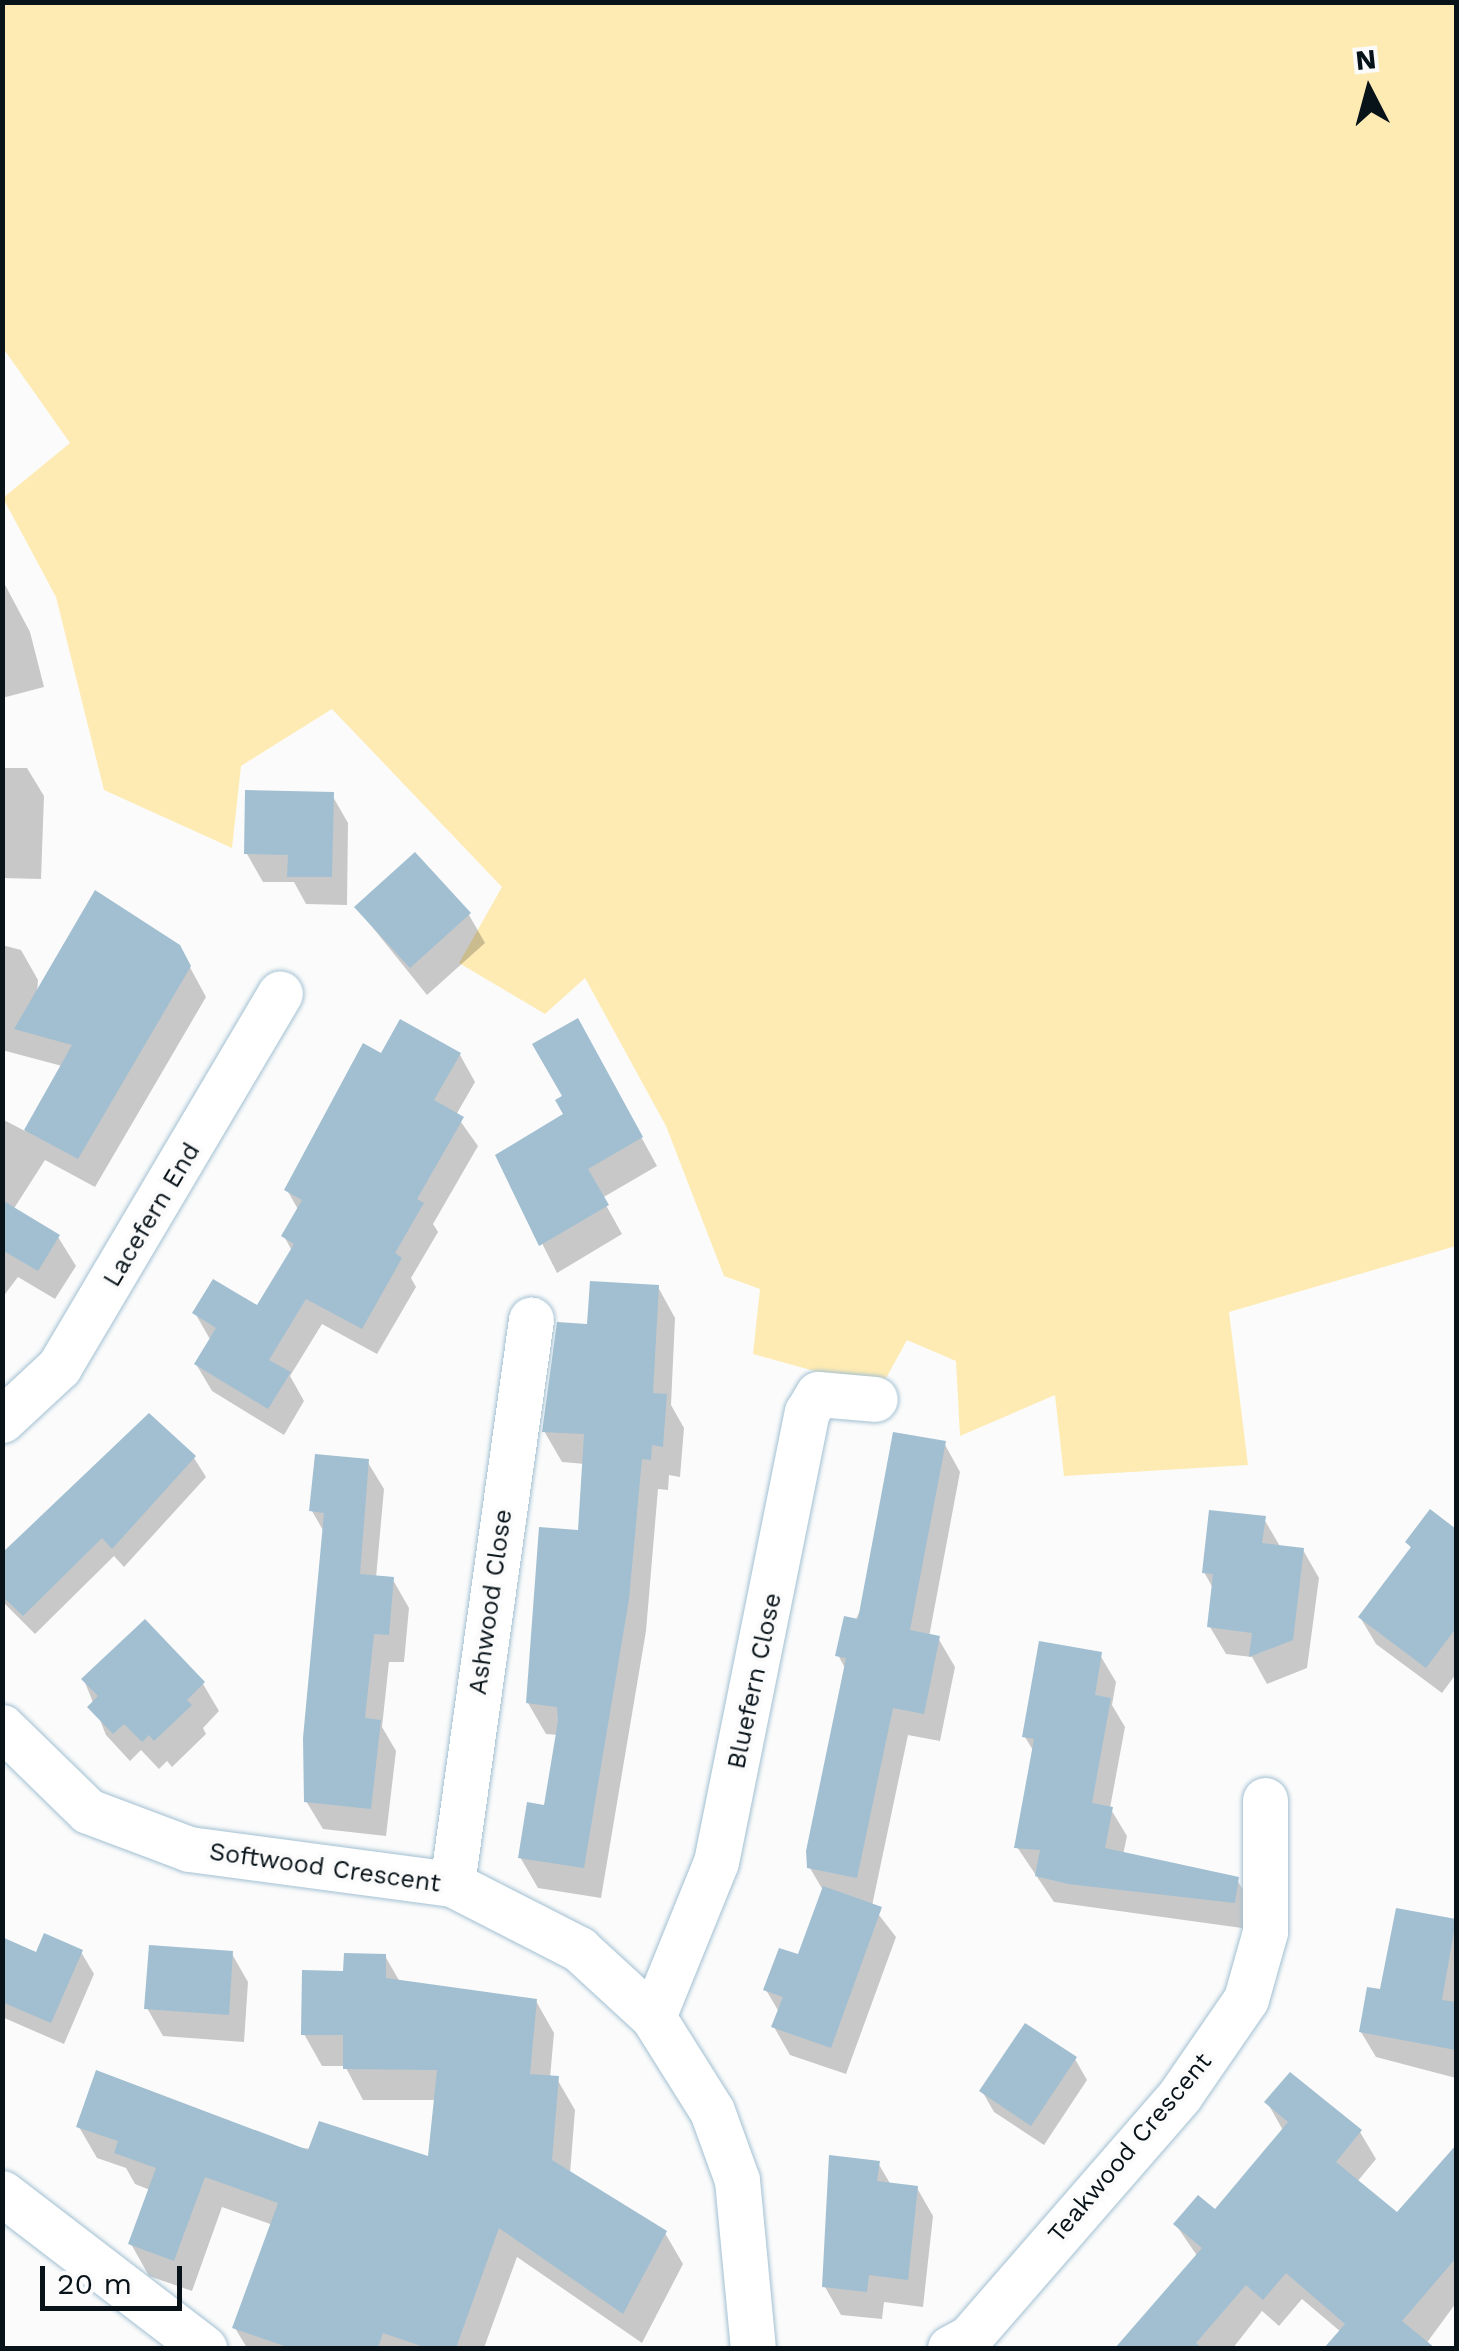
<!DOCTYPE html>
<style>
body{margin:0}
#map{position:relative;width:1459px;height:2351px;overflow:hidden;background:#fbfbfb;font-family:"Work Sans",sans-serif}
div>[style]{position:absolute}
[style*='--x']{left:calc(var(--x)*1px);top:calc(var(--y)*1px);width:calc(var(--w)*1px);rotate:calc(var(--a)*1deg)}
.green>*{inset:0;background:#feebb3}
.shadow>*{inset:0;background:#0003}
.building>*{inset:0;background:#a1bfd1}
.roads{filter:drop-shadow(0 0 2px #a2c0d2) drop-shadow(0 0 2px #a2c0d2)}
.street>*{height:45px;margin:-22.5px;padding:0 22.5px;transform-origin:22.5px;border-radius:22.5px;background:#fff}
span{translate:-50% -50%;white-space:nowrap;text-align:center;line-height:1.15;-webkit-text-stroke:8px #fbfbfb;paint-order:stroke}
.street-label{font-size:25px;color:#081319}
.frame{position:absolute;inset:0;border:5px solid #081319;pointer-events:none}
.north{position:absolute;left:1319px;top:40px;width:100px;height:100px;-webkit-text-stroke:8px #fbfbfb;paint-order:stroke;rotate:354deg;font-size:28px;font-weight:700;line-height:40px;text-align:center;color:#081319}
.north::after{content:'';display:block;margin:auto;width:35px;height:45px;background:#081319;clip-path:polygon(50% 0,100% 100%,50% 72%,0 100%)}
.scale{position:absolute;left:40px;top:2266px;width:142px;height:45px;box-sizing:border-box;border:5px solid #081319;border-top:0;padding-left:12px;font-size:30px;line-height:35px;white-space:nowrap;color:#081319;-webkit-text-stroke:8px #fbfbfb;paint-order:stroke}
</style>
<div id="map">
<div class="green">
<div style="clip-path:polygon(2px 3px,1456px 3px,1456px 1246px,1229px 1312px,1248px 1465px,1064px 1476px,1055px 1395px,960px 1436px,956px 1361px,907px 1340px,880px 1389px,753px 1354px,760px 1289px,724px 1276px,666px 1126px,585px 978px,545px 1014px,459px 963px,502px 887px,332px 709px,241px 766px,232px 848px,104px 790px,56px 597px,3px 498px,70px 443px,3px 348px)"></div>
</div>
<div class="shadow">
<div style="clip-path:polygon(2px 579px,30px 632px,44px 687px,2px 698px)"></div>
<div style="clip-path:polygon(2px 768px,27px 768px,44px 796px,41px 879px,2px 878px)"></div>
<div style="clip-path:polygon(332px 795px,348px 823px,347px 905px,306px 904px,294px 882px,263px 882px,247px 854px)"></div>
<div style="clip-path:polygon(357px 908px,469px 915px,485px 943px,427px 995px)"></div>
<div style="clip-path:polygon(2px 945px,21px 950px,38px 980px,37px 994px,179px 947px,206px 997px,95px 1187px,45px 1160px,13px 1210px,58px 1237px,76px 1266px,55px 1299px,18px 1277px,2px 1298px,2px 1119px,25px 1131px,62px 1066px,2px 1050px)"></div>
<div style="clip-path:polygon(593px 1049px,657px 1166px,602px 1198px,622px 1234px,557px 1273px,498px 1156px,567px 1116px,566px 1097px)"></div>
<div style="clip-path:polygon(460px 1055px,475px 1082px,456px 1115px,478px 1146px,433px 1224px,438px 1232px,411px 1278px,416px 1287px,377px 1354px,322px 1324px,290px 1376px,304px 1401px,284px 1435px,212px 1391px,196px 1364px,211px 1341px,195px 1313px,258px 1309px,292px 1251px,284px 1236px,299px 1211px,287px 1190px,382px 1056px)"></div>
<div style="clip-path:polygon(658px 1287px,675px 1318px,671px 1405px,684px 1428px,680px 1477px,669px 1475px,668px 1490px,658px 1489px,646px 1631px,601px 1898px,538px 1888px,520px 1857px,546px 1808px,558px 1735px,546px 1734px,528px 1703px,580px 1533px,585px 1464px,562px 1462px,544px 1431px,590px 1326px)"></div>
<div style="clip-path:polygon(944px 1443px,960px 1472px,929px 1637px,938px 1638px,955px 1667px,940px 1741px,908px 1735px,872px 1906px,896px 1937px,846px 2074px,790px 2055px,774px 2027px,779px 2012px,766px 1990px,800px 1957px,824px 1892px,810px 1868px,846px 1670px,838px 1655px)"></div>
<div style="clip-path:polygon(194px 1458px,206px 1477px,124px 1567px,114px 1556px,35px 1634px,2px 1601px,2px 1557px)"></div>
<div style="clip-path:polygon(367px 1461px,384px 1489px,376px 1578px,393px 1580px,409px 1608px,404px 1662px,389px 1662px,382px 1727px,396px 1751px,386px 1836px,323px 1829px,306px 1801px,324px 1532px,312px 1511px)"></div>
<div style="clip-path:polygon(1431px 1513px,1456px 1533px,1456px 1674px,1442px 1693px,1376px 1644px,1360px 1617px,1412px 1550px,1408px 1542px)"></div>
<div style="clip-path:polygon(1264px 1519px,1281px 1548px,1303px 1550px,1319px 1578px,1307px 1668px,1267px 1684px,1252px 1657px,1226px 1654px,1210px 1627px,1214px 1590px,1204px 1572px)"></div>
<div style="clip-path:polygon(1100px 1655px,1116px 1682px,1112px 1705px,1125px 1727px,1110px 1808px,1127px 1836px,1123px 1855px,1237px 1880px,1253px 1906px,1249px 1929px,1054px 1902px,1017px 1847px,1034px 1752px,1025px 1737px)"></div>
<div style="clip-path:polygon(84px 1680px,203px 1684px,219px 1711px,203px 1728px,206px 1734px,172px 1767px,167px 1761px,159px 1769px,141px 1750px,130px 1761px,106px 1735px)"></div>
<div style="clip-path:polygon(1398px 1911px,1456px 1921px,1456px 2078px,1376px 2057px,1361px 2032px,1382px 1992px)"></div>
<div style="clip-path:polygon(2px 1940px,37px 1955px,81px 1952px,94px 1974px,64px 2044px,2px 2017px)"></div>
<div style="clip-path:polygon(232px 1954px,248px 1982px,244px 2042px,163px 2036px,147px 2008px)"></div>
<div style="clip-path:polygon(385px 1956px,400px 1982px,536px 2001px,554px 2033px,550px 2078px,557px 2079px,575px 2110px,570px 2174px,665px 2233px,683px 2264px,642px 2343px,517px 2257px,484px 2348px,247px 2348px,235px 2328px,273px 2225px,222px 2207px,192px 2291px,149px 2276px,131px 2244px,150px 2190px,135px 2184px,126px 2168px,97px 2158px,79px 2127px,430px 2160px,436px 2100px,363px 2100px,345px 2066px,322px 2066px,304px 2034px,346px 1973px)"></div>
<div style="clip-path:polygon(1075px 2059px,1087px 2080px,1044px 2145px,994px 2112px,982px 2091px)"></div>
<div style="clip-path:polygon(1267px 2102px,1360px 2132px,1376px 2159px,1357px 2182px,1397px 2215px,1448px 2158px,1456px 2165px,1456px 2303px,1423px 2348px,1328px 2348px,1341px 2332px,1302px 2299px,1279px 2326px,1262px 2311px,1233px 2348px,1117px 2348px,1198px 2257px,1176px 2225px,1216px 2213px,1284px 2132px)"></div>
<div style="clip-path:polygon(878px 2163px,891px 2185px,917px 2188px,933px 2216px,923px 2307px,884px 2302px,882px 2319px,841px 2315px,825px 2287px)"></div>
</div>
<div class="building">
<div style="clip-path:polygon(245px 790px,334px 792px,332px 877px,287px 877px,288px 855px,244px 854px)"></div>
<div style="clip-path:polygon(415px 852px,471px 913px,410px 968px,354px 907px)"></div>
<div style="clip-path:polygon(95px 890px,180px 945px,191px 966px,78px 1159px,24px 1130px,72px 1045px,14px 1029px)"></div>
<div style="clip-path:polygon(578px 1018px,643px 1137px,588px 1169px,609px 1205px,539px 1246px,495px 1155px,563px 1114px,555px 1100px,562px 1096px,532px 1044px)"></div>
<div style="clip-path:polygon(400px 1019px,461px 1053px,434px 1100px,464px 1117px,417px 1199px,424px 1203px,395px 1253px,402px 1258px,362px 1329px,306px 1299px,269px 1360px,291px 1372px,268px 1409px,194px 1364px,216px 1328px,192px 1313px,213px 1279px,257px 1305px,294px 1244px,281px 1236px,302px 1200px,284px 1190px,363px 1043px,381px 1053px)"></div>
<div style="clip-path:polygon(2px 1200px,60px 1235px,38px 1271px,2px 1250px)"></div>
<div style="clip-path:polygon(590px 1281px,659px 1285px,653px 1393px,667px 1394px,663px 1447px,652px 1445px,651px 1460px,642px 1459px,629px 1599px,584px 1868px,518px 1858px,527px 1802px,544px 1805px,558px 1721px,557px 1707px,526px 1703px,539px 1527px,578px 1530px,584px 1434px,542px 1432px,557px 1322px,587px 1324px)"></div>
<div style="clip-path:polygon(149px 1413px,196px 1456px,112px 1549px,102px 1538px,23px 1616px,2px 1596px,2px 1553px)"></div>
<div style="clip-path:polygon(893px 1432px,946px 1441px,910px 1630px,940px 1636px,924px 1714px,893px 1708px,857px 1878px,807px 1868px,806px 1851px,846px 1658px,835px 1656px,844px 1616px,858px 1619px)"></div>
<div style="clip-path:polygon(315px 1454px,369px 1459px,360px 1574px,394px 1577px,389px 1635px,374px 1634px,365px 1718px,381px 1720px,371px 1809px,304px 1802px,303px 1738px,324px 1513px,309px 1511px)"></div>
<div style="clip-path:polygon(1430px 1509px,1456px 1529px,1456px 1628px,1426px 1668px,1358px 1617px,1411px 1547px,1405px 1542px)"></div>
<div style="clip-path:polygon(1209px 1510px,1266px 1516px,1262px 1543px,1304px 1548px,1293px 1640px,1249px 1657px,1252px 1633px,1207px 1627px,1213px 1574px,1202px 1573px)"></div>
<div style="clip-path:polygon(145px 1619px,205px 1682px,187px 1700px,192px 1705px,154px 1741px,149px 1735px,142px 1742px,124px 1724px,113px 1734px,87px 1707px,98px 1696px,81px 1679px)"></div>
<div style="clip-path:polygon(1039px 1641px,1102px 1652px,1095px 1695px,1111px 1698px,1092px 1803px,1113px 1807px,1105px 1848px,1239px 1877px,1235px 1903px,1068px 1884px,1035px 1876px,1040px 1850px,1014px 1848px,1034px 1739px,1022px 1737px)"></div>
<div style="clip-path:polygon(823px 1886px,882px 1907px,831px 2048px,771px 2027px,783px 1997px,763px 1990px,779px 1948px,798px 1954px)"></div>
<div style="clip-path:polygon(1396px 1908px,1456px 1919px,1442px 2000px,1456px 2002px,1456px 2050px,1359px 2032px,1367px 1987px,1380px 1989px)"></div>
<div style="clip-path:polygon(44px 1933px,83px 1950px,51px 2023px,2px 2002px,2px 1937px,36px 1952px)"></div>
<div style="clip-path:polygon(149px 1945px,233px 1951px,229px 2015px,144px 2009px)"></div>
<div style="clip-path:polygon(344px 1953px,386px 1954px,386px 1978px,537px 1999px,530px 2074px,559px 2076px,552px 2160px,667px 2231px,623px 2314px,499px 2228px,456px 2348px,427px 2348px,383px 2333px,378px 2348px,290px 2348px,232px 2328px,278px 2203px,205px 2177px,174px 2261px,128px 2244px,156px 2168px,114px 2153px,118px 2141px,76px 2127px,96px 2070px,308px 2150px,319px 2121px,428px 2156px,437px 2070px,343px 2069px,343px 2035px,301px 2035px,302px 1970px,343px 1971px)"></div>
<div style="clip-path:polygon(1025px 2023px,1077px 2057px,1031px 2126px,979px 2091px)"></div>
<div style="clip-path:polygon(1290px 2072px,1362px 2130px,1336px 2162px,1397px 2212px,1456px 2145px,1456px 2258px,1402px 2321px,1435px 2348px,1324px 2348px,1345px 2324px,1286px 2273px,1263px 2300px,1246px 2285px,1196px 2343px,1202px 2348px,1115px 2348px,1202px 2248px,1173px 2224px,1198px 2195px,1215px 2209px,1288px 2122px,1264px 2102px)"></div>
<div style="clip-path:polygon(829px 2155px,880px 2161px,877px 2181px,918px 2186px,908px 2280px,869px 2275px,867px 2292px,822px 2287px)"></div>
</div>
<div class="roads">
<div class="street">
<div style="--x:2;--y:1420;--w:78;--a:-42.9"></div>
<div style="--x:59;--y:1367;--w:434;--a:-59.4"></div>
<div style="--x:2;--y:1727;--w:120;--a:44.3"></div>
<div style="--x:88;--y:1811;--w:108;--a:20.6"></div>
<div style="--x:189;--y:1849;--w:265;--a:7.6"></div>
<div style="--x:452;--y:1884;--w:143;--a:27.1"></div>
<div style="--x:579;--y:1949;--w:100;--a:42.6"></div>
<div style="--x:653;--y:2017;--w:111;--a:57.9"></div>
<div style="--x:712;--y:2111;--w:73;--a:70.1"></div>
<div style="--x:737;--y:2180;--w:169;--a:84.6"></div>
<div style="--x:452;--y:1884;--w:570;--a:-82.03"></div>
<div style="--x:653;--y:2017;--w:167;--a:-67.9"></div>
<div style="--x:716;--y:1862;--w:459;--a:-78.6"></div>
<div style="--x:807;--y:1412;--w:21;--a:-59"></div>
<div style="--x:818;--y:1394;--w:57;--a:5"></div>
<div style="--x:2;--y:2193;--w:255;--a:37.5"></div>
<div style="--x:950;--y:2348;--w:21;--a:-28"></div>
<div style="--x:969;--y:2338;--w:322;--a:-49"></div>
<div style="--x:1180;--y:2095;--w:116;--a:-55.5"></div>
<div style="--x:1246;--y:1999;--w:70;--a:-74.2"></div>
<div style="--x:1265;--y:1932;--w:132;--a:-90"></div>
</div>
</div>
<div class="street-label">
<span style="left:152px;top:1215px;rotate:-59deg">Lacefern End</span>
<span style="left:491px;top:1602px;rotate:-82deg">Ashwood Close</span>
<span style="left:755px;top:1681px;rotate:-78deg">Bluefern Close</span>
<span style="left:325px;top:1868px;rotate:8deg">Softwood Crescent</span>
<span style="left:1130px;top:2148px;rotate:-50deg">Teakwood Crescent</span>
</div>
<div class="frame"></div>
<div class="north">N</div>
<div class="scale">20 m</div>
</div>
